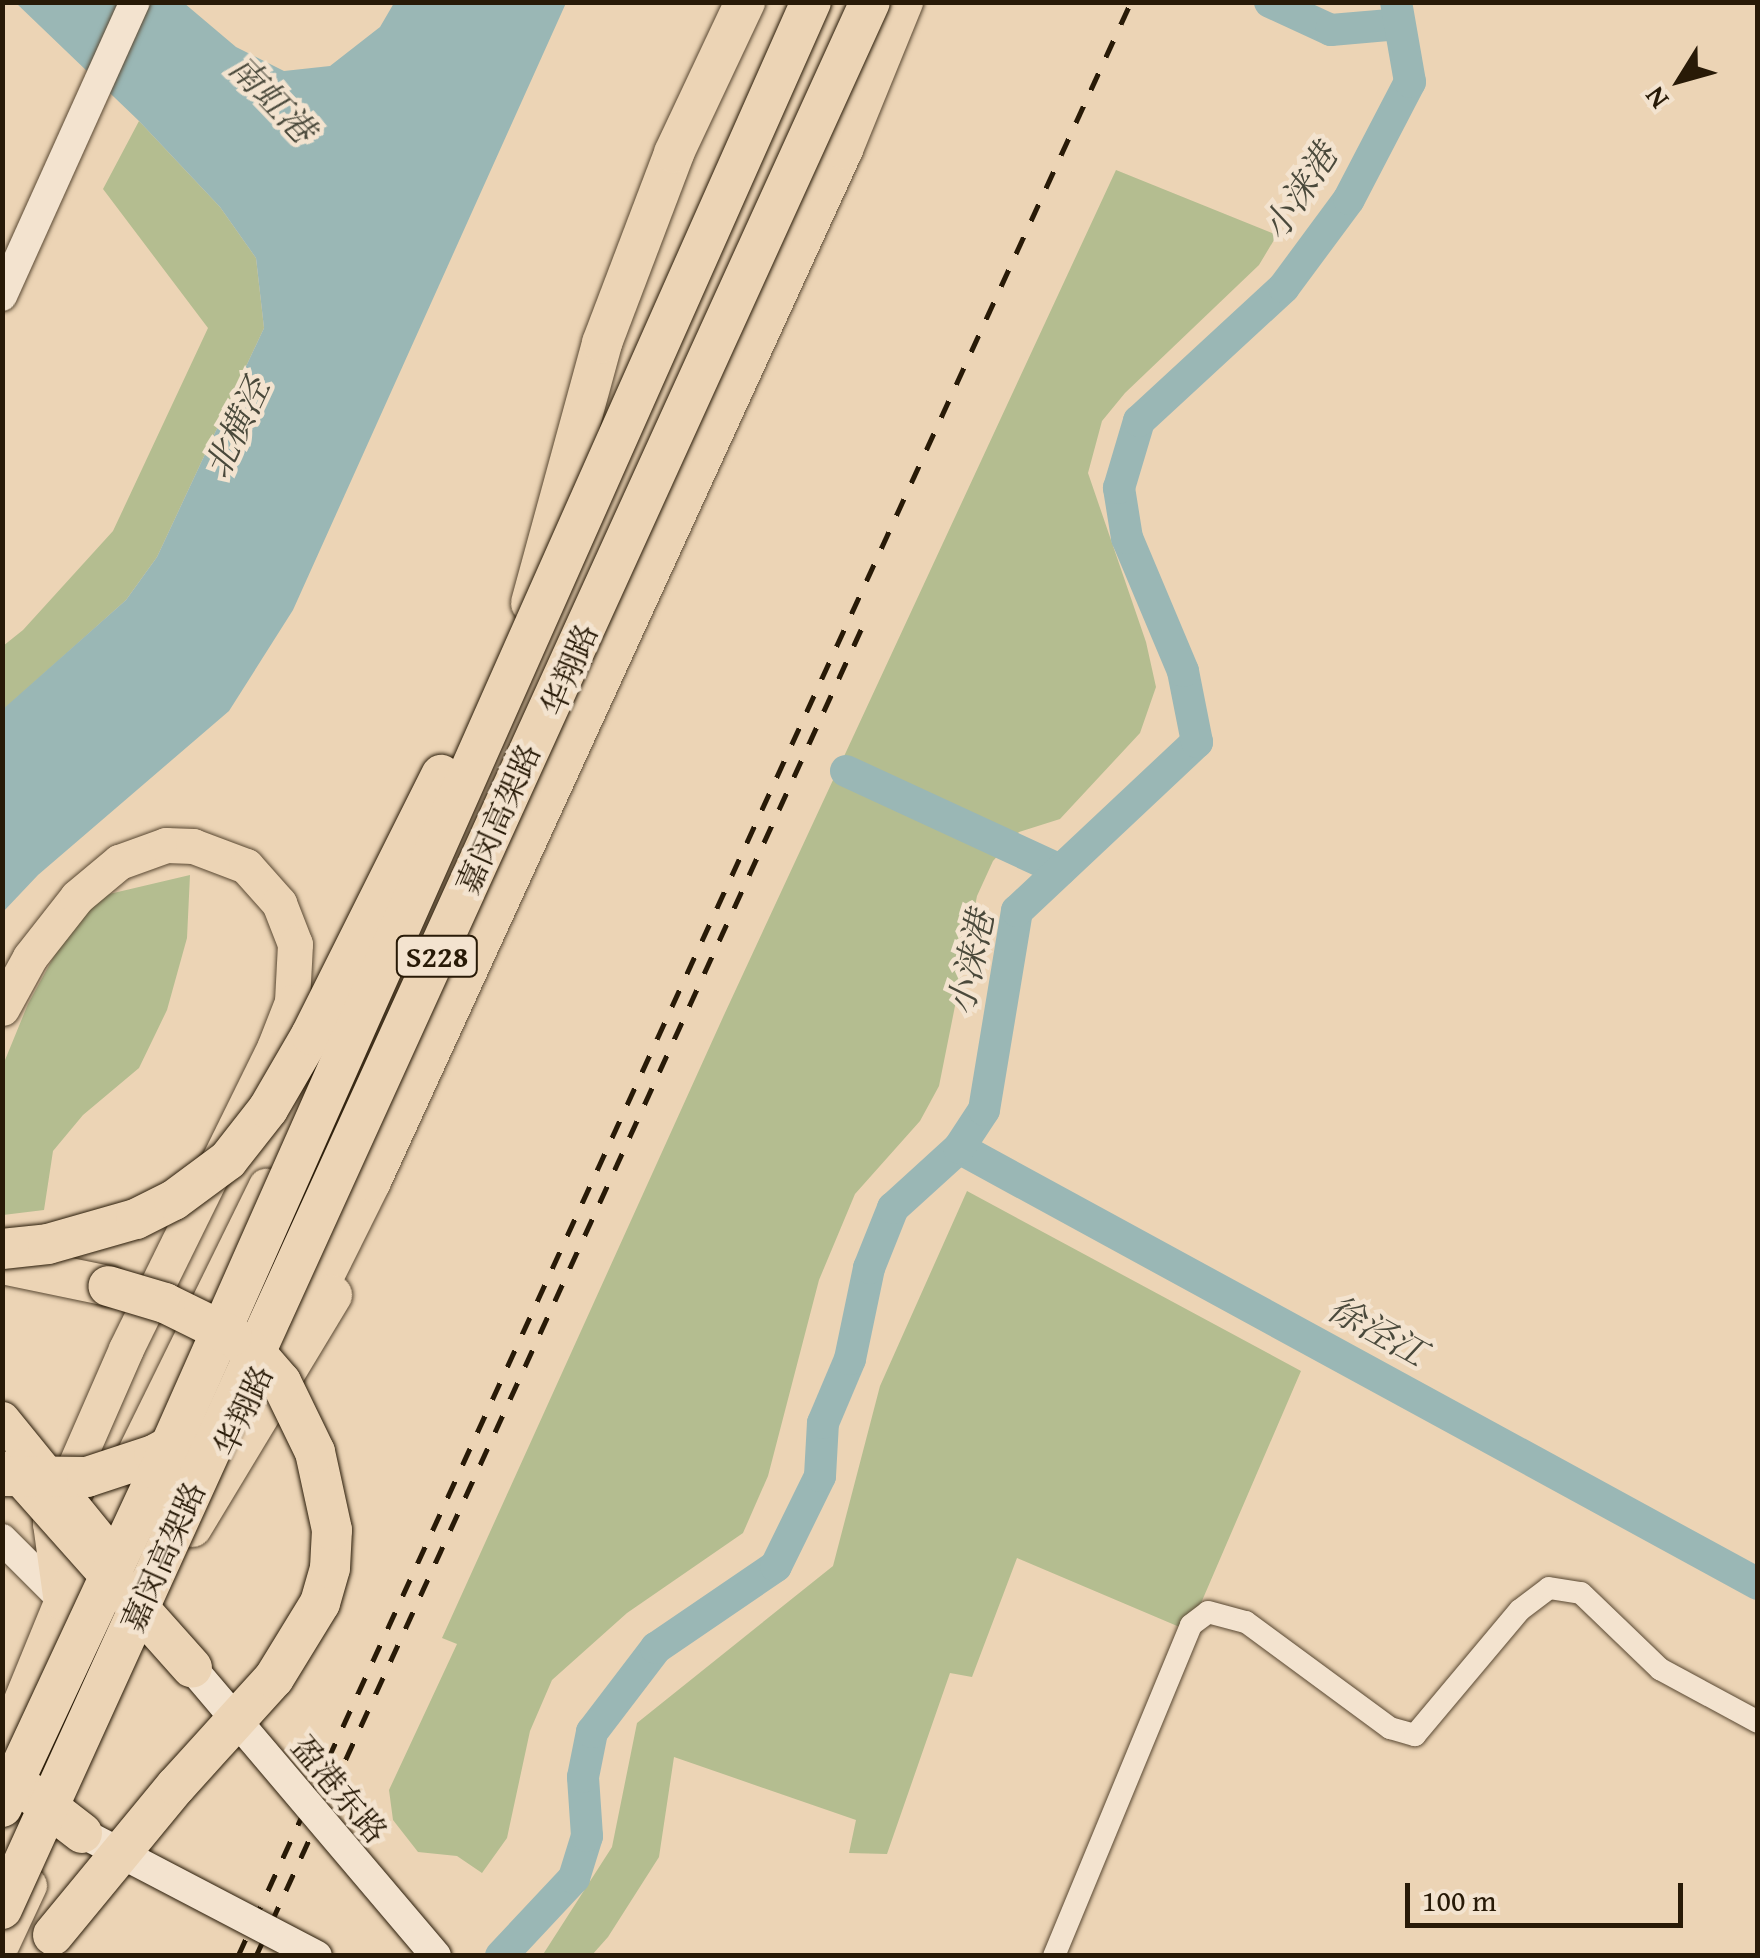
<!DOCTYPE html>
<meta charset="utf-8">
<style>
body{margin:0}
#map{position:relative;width:1760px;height:1958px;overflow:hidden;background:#ecd4b5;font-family:"Gentium Book Plus","Noto Serif SC",serif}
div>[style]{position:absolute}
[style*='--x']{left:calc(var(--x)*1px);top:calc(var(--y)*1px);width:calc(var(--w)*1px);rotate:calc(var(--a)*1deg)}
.green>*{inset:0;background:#b4bd90}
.water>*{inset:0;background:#9ab7b5}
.river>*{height:32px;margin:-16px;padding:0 16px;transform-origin:16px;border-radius:16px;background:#9ab7b5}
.roads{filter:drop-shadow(0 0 2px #594832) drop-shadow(0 0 2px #594832)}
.street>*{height:22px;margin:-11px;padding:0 11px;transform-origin:11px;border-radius:11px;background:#f3e3cf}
.secondary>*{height:30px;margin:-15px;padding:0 15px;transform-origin:15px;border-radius:15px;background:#f3e3cf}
.primary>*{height:35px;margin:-17.5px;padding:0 17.5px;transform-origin:17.5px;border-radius:17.5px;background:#ecd4b5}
.highway>*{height:40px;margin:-20px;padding:0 20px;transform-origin:20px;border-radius:20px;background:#ecd4b5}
.rail>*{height:5px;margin-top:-2.5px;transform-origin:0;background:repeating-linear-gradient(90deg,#281a07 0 18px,transparent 0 36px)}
.bridges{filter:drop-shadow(0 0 2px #281a07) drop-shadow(0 0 2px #281a07)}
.secondary-bridge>*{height:30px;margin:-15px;padding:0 15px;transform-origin:15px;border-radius:15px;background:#f3e3cf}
.primary-bridge>*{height:35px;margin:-17.5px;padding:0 17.5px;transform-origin:17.5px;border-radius:17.5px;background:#ecd4b5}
.highway-bridge>*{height:40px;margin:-20px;padding:0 20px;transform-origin:20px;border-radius:20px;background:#ecd4b5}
span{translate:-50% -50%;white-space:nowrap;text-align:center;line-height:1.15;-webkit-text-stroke:9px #f3e3cf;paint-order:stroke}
.shield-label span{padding:2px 8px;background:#f3e3cf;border:2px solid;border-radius:8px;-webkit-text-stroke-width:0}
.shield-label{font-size:30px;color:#281a07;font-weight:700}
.street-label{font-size:32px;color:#281a07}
.water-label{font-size:35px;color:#4a493b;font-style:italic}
.frame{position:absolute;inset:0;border:5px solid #281a07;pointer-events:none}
.north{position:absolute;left:1630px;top:30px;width:100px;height:100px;-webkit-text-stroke:8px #f3e3cf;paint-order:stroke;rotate:233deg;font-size:28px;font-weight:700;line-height:40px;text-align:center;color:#281a07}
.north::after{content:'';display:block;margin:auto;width:35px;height:45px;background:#281a07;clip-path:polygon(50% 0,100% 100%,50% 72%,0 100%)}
.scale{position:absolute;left:1405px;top:1883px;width:278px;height:45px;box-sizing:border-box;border:5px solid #281a07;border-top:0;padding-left:12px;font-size:30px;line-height:35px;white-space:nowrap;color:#281a07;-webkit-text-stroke:8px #f3e3cf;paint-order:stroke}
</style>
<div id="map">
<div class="green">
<div style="clip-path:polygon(139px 121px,220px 207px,256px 258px,264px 328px,157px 557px,126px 600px,3px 710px,3px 646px,23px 630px,113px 531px,208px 328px,103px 189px)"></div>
<div style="clip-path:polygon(1116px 170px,1277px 235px,1259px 265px,1125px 393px,1102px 421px,1088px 473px,1146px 642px,1156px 687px,1140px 733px,1060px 819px,1019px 832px,993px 861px,977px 896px,939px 1086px,920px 1121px,855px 1194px,819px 1280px,768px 1476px,743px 1533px,627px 1613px,552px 1680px,530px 1731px,507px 1838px,482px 1873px,457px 1856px,418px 1852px,393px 1820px,389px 1790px,457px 1644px,442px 1638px,724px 1015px)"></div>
<div style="clip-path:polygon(190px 875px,187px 938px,167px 1010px,139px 1068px,83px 1115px,53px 1151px,44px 1210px,3px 1215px,3px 1065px,28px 1004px,71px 925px,105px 895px)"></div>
<div style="clip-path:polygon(967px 1191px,1301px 1371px,1189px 1631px,1017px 1558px,972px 1677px,950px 1673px,887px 1854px,849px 1853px,856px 1820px,674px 1757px,659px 1857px,608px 1937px,592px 1955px,542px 1956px,612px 1847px,637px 1723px,833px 1566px,880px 1386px)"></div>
</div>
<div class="water">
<div style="clip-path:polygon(16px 3px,184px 3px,236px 47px,284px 71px,330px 66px,380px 27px,394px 3px,566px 3px,293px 610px,229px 711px,38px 875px,3px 912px,2px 710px,126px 600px,157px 557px,264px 328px,256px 258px,220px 207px,139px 121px)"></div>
</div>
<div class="river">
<div style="--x:1270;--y:2;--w:67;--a:24.7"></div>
<div style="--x:1331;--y:30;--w:68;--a:-5"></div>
<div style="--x:846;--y:771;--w:236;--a:24.8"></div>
<div style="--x:959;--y:1148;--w:910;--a:28.62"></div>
<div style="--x:501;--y:1956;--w:107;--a:-46.9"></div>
<div style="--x:574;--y:1878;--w:44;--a:-72.8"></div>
<div style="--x:587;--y:1836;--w:59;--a:-93.9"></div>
<div style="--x:583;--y:1777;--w:46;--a:-78.7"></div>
<div style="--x:592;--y:1732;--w:106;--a:-52.7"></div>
<div style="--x:656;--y:1648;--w:145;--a:-34.3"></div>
<div style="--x:776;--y:1566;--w:100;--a:-63.9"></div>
<div style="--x:820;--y:1476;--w:53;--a:-86.8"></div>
<div style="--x:823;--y:1423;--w:69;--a:-67.1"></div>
<div style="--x:850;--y:1359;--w:93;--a:-78.2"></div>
<div style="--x:869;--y:1268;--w:65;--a:-68.2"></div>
<div style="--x:893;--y:1208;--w:89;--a:-42.3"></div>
<div style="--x:959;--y:1148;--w:45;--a:-56.7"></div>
<div style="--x:984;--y:1110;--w:202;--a:-80.6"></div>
<div style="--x:1017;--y:911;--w:247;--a:-43.2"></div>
<div style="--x:1197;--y:742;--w:72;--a:-101.2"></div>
<div style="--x:1183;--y:671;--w:144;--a:-112.8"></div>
<div style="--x:1127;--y:538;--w:51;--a:-99.1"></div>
<div style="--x:1119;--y:488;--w:70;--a:-73.4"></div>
<div style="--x:1139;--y:421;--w:197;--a:-42.7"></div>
<div style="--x:1284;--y:287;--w:109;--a:-53.5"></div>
<div style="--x:1349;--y:199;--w:132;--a:-62.5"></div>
<div style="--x:1410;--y:82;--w:81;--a:-99.9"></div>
</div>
<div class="roads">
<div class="street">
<div style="--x:1054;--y:1956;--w:358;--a:-67.5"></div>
<div style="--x:1191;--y:1625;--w:21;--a:-37"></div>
<div style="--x:1208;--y:1612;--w:39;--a:15"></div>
<div style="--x:1246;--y:1622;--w:179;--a:36.4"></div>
<div style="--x:1390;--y:1728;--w:26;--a:16"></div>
<div style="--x:1415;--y:1735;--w:163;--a:-50"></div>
<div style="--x:1520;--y:1610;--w:36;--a:-37"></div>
<div style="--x:1549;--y:1588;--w:32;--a:9"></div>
<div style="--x:1581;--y:1593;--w:110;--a:43.9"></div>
<div style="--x:1660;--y:1669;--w:111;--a:28.4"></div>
</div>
<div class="secondary">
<div style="--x:2;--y:296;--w:323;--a:-65.7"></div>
<div style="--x:2;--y:1539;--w:92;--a:45"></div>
</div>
<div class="primary">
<div style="--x:2;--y:1008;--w:58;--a:-61.2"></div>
<div style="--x:30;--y:957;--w:76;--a:-51.9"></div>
<div style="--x:77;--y:897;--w:55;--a:-39.8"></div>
<div style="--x:119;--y:862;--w:50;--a:-19.9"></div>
<div style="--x:166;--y:845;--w:27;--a:2"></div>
<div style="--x:193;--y:846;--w:57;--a:20.7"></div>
<div style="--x:246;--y:866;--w:50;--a:48.3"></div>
<div style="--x:279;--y:903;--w:44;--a:68.7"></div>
<div style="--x:295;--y:944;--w:58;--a:93"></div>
<div style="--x:292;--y:1002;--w:49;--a:111.4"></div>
<div style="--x:274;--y:1048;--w:335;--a:116.2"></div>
<div style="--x:126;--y:1349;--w:190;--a:113.6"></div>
<div style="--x:50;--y:1523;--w:80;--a:82.1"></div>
<div style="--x:2;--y:1746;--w:156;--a:-67.7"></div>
<div style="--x:61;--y:1602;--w:464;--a:-63.8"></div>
<div style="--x:2;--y:1943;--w:64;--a:-65"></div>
</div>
<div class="highway">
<div style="--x:531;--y:603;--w:270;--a:-74.7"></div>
<div style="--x:602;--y:343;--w:203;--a:-69.2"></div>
<div style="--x:674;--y:153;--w:167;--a:-64.8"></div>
<div style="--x:2;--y:1264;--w:108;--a:11.7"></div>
<div style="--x:305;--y:1314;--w:148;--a:-63.6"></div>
<div style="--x:371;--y:1181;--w:1135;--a:-65.42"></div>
<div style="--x:843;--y:149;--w:159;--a:-67.8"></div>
<div style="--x:192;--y:1527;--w:271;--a:-58.9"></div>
</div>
</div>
<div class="rail">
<div style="--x:238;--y:1956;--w:2148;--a:-65.44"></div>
<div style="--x:256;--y:1956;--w:1465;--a:-65.48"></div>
</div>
<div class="bridges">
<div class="secondary-bridge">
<div style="--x:192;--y:1668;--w:377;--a:49.7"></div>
<div style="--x:82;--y:1833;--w:265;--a:27.6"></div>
</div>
<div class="primary-bridge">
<div style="--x:2;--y:1419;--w:152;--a:50.9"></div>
</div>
<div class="highway-bridge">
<div style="--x:2;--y:1249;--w:46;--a:-6.2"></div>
<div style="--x:48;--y:1244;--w:91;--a:-15.9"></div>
<div style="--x:136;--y:1219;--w:42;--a:-26.6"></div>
<div style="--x:174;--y:1200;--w:67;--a:-36.5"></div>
<div style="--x:228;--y:1160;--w:65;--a:-51.9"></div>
<div style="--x:268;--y:1109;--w:86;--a:-59.8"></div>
<div style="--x:311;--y:1035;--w:291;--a:-63.4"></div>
<div style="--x:15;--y:1469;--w:266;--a:48.3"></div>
<div style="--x:2;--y:1476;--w:85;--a:0.7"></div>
<div style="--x:87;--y:1477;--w:71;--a:-18.2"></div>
<div style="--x:154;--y:1455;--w:31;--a:-29"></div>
<div style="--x:29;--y:1792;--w:67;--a:37.7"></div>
<div style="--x:2;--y:1807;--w:371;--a:-65"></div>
<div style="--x:159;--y:1471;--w:1607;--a:-66.07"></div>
<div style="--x:2;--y:1909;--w:2095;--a:-65.53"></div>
<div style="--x:53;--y:1935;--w:193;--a:-50.5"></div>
<div style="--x:176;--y:1786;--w:146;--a:-47.8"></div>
<div style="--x:274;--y:1678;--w:88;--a:-58.5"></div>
<div style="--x:320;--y:1603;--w:36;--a:-74"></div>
<div style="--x:330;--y:1568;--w:38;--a:-87"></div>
<div style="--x:332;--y:1530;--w:80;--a:-102.3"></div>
<div style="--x:315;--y:1452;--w:78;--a:-115.9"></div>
<div style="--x:281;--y:1382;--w:32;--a:-131"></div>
<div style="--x:260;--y:1358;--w:36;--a:-142"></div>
<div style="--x:232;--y:1336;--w:75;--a:-153.8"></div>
<div style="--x:165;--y:1303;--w:59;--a:-163.4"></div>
</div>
</div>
<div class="shield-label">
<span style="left:437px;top:956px">S228</span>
</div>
<div class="street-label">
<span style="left:570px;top:670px;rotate:-67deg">华翔路</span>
<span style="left:499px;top:819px;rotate:-66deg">嘉闵高架路</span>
<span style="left:244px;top:1411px;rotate:-65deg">华翔路</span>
<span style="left:164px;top:1557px;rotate:-66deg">嘉闵高架路</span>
<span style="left:339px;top:1790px;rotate:50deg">盈港东路</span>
</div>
<div class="water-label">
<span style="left:272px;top:99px;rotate:46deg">南虹港</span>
<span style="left:1300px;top:192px;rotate:-57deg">小涞港</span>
<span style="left:237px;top:428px;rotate:-65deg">北横泾</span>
<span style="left:971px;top:963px;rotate:-78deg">小涞港</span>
<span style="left:1377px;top:1331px;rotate:29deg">徐泾江</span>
</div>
<div class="frame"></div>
<div class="north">N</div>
<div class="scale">100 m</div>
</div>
